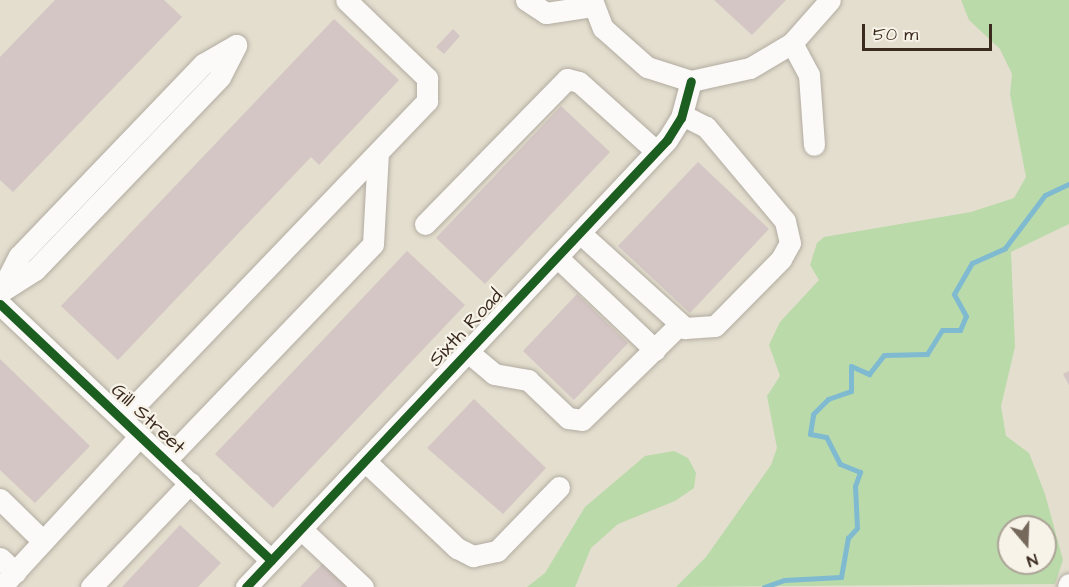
<!DOCTYPE html>
<style>
body{margin:0}
#map{position:relative;width:1069px;height:587px;overflow:hidden;background:#e3dece;font-family:"Architects Daughter",sans-serif}
div>[style]{position:absolute}
[style*='--x']{left:calc(var(--x)*1px);top:calc(var(--y)*1px);width:calc(var(--w)*1px);rotate:calc(var(--a)*1deg)}
.green>*{inset:0;background:#badaaa}
.stream>*{height:5px;margin:-2.5px;padding:0 2.5px;transform-origin:2.5px;border-radius:2.5px;background:#7fbad0}
.building>*{inset:0;background:#d4c6c4}
.roads{filter:drop-shadow(0 0 2px #b2aca1) drop-shadow(0 0 2px #b2aca1)}
.minor>*{height:21px;margin:-10.5px;padding:0 10.5px;transform-origin:10.5px;border-radius:10.5px;background:#fbfaf8}
.cycleway>*{height:9px;margin:-4.5px;padding:0 4.5px;transform-origin:4.5px;border-radius:4.5px;background:#1b5e20}
span{translate:-50% -50%;white-space:nowrap;text-align:center;line-height:1.15;-webkit-text-stroke:4.5px #f7f3e8;paint-order:stroke}
.street-label{font-size:20px;color:#3b2a1e}
.north{position:absolute;left:997px;top:515px;width:60px;height:60px;box-sizing:border-box;background:#f7f3e8;border:2px solid #aca397;border-radius:50%;rotate:161deg;font-size:16px;font-weight:700;line-height:24px;text-align:center;color:#3b2a1e}
.north::after{content:'';display:block;margin:auto;width:21px;height:27px;background:#76695c;clip-path:polygon(50% 0,100% 100%,50% 72%,0 100%)}
.scale{position:absolute;left:862px;top:24px;width:130px;height:27px;box-sizing:border-box;border:3px solid #3b2a1e;border-top:0;padding-left:8px;font-size:18px;line-height:21px;white-space:nowrap;color:#3b2a1e;-webkit-text-stroke:4px #f7f3e8;paint-order:stroke}
</style>
<div id="map">
<div class="green">
<div style="clip-path:polygon(evenodd,961px 0,1069px 0,1069px 224px,1011px 252px,1015px 347px,1001px 406px,1006px 436px,1029px 453px,1045px 494px,1063px 560px,1055px 584px,676px 587px,706px 557px,771px 465px,777px 448px,767px 396px,780px 376px,769px 345px,780px 322px,819px 280px,810px 265px,817px 243px,824px 237px,971px 212px,1014px 198px,1026px 177px,1010px 94px,1012px 74px,1000px 49px,969px 20px,961px 0,1009px 527px,1045px 527px,1045px 563px,1009px 563px,1009px 527px)"></div>
<div style="clip-path:polygon(674px 451px,688px 458px,696px 473px,694px 488px,675px 501px,618px 524px,591px 548px,575px 587px,527px 587px,545px 573px,585px 507px,645px 456px)"></div>
</div>
<div class="stream">
<div style="--x:764;--y:587;--w:21;--a:-19"></div>
<div style="--x:784;--y:580;--w:57;--a:-3"></div>
<div style="--x:841;--y:577;--w:40;--a:-80"></div>
<div style="--x:848;--y:538;--w:13;--a:-48"></div>
<div style="--x:857;--y:528;--w:42;--a:-92.7"></div>
<div style="--x:855;--y:486;--w:15;--a:-70"></div>
<div style="--x:860;--y:472;--w:22;--a:-158"></div>
<div style="--x:840;--y:464;--w:30;--a:-117"></div>
<div style="--x:826;--y:437;--w:16;--a:-169"></div>
<div style="--x:810;--y:434;--w:20;--a:-81"></div>
<div style="--x:813;--y:414;--w:21;--a:-45"></div>
<div style="--x:828;--y:399;--w:24;--a:-19"></div>
<div style="--x:851;--y:391;--w:25;--a:-90"></div>
<div style="--x:851;--y:366;--w:20;--a:24"></div>
<div style="--x:869;--y:374;--w:24;--a:-52"></div>
<div style="--x:884;--y:355;--w:43;--a:-1.3"></div>
<div style="--x:927;--y:354;--w:28;--a:-58"></div>
<div style="--x:942;--y:330;--w:18;--a:0"></div>
<div style="--x:960;--y:330;--w:15;--a:-67"></div>
<div style="--x:966;--y:316;--w:25;--a:-119"></div>
<div style="--x:954;--y:294;--w:36;--a:-60"></div>
<div style="--x:972;--y:263;--w:36;--a:-24"></div>
<div style="--x:1005;--y:248;--w:66;--a:-53"></div>
<div style="--x:1045;--y:195;--w:26;--a:-25"></div>
</div>
<div class="building">
<div style="clip-path:polygon(55px 0,164px 0,182px 17px,13px 192px,0 180px,0 57px)"></div>
<div style="clip-path:polygon(714px 0,786px 0,752px 35px)"></div>
<div style="clip-path:polygon(334px 19px,399px 80px,319px 165px,311px 157px,118px 360px,61px 306px)"></div>
<div style="clip-path:polygon(453px 29px,460px 36px,444px 54px,436px 47px)"></div>
<div style="clip-path:polygon(561px 106px,610px 152px,485px 284px,436px 238px)"></div>
<div style="clip-path:polygon(698px 162px,769px 229px,690px 313px,618px 246px)"></div>
<div style="clip-path:polygon(407px 251px,465px 305px,273px 508px,215px 454px)"></div>
<div style="clip-path:polygon(577px 294px,628px 343px,574px 400px,523px 351px)"></div>
<div style="clip-path:polygon(0 359px,90px 446px,35px 503px,0 470px)"></div>
<div style="clip-path:polygon(1069px 371px,1069px 385px,1063px 374px)"></div>
<div style="clip-path:polygon(474px 399px,546px 468px,503px 514px,427px 448px)"></div>
<div style="clip-path:polygon(180px 525px,221px 563px,198px 587px,122px 587px)"></div>
<div style="clip-path:polygon(325px 561px,352px 587px,300px 587px)"></div>
</div>
<div class="roads">
<div class="minor">
<div style="--x:526;--y:0;--w:24;--a:33"></div>
<div style="--x:546;--y:13;--w:48;--a:-8.5"></div>
<div style="--x:592;--y:0;--w:30;--a:69"></div>
<div style="--x:603;--y:28;--w:59;--a:41.6"></div>
<div style="--x:647;--y:67;--w:46;--a:17.7"></div>
<div style="--x:691;--y:81;--w:60;--a:-12.4"></div>
<div style="--x:750;--y:68;--w:49;--a:-30.8"></div>
<div style="--x:792;--y:43;--w:57;--a:-48.5"></div>
<div style="--x:792;--y:43;--w:36;--a:62"></div>
<div style="--x:809;--y:75;--w:70;--a:85.9"></div>
<div style="--x:425;--y:224;--w:203;--a:-45.6"></div>
<div style="--x:567;--y:79;--w:12;--a:14"></div>
<div style="--x:579;--y:82;--w:103;--a:41.9"></div>
<div style="--x:580;--y:233;--w:142;--a:42.1"></div>
<div style="--x:685;--y:328;--w:30;--a:-4"></div>
<div style="--x:715;--y:326;--w:94;--a:-45.4"></div>
<div style="--x:781;--y:259;--w:18;--a:-61"></div>
<div style="--x:790;--y:243;--w:23;--a:-103"></div>
<div style="--x:785;--y:221;--w:123;--a:-130"></div>
<div style="--x:706;--y:127;--w:27;--a:-153"></div>
<div style="--x:557;--y:257;--w:135;--a:43.5"></div>
<div style="--x:2;--y:289;--w:37;--a:-63"></div>
<div style="--x:19;--y:256;--w:266;--a:-46.2"></div>
<div style="--x:203;--y:64;--w:38;--a:-30"></div>
<div style="--x:0;--y:292;--w:41;--a:-32.2"></div>
<div style="--x:35;--y:270;--w:267;--a:-46.2"></div>
<div style="--x:220;--y:77;--w:36;--a:-63"></div>
<div style="--x:0;--y:304;--w:373;--a:43.4"></div>
<div style="--x:468;--y:352;--w:34;--a:40"></div>
<div style="--x:494;--y:374;--w:35;--a:10"></div>
<div style="--x:528;--y:380;--w:55;--a:43.5"></div>
<div style="--x:568;--y:418;--w:14;--a:8"></div>
<div style="--x:582;--y:420;--w:134;--a:-44.4"></div>
<div style="--x:122;--y:419;--w:441;--a:-46.2"></div>
<div style="--x:427;--y:101;--w:23;--a:-90"></div>
<div style="--x:427;--y:78;--w:112;--a:-136.1"></div>
<div style="--x:166;--y:460;--w:299;--a:-46.2"></div>
<div style="--x:373;--y:244;--w:91;--a:-86.9"></div>
<div style="--x:365;--y:461;--w:127;--a:43.4"></div>
<div style="--x:457;--y:548;--w:18;--a:27"></div>
<div style="--x:473;--y:556;--w:25;--a:-12"></div>
<div style="--x:497;--y:551;--w:89;--a:-45.9"></div>
<div style="--x:0;--y:499;--w:60;--a:44.3"></div>
<div style="--x:301;--y:529;--w:85;--a:43.1"></div>
<div style="--x:0;--y:558;--w:21;--a:43"></div>
<div style="--x:1;--y:587;--w:205;--a:-47.4"></div>
<div style="--x:91;--y:587;--w:144;--a:-46.4"></div>
<div style="--x:246;--y:587;--w:614;--a:-46.72"></div>
<div style="--x:667;--y:140;--w:26;--a:-58"></div>
<div style="--x:681;--y:118;--w:38;--a:-75"></div>
<div style="--x:1068;--y:587;--w:3;--a:-72"></div>
</div>
</div>
<div class="cycleway">
<div style="--x:0;--y:304;--w:373;--a:43.4"></div>
<div style="--x:246;--y:587;--w:614;--a:-46.72"></div>
<div style="--x:667;--y:140;--w:26;--a:-58"></div>
<div style="--x:681;--y:118;--w:38;--a:-75"></div>
</div>
<div class="street-label">
<span style="left:466px;top:328px;rotate:-47deg">Sixth Road</span>
<span style="left:148px;top:419px;rotate:43deg">Gill Street</span>
</div>
<div class="north">N</div>
<div class="scale">50 m</div>
</div>
